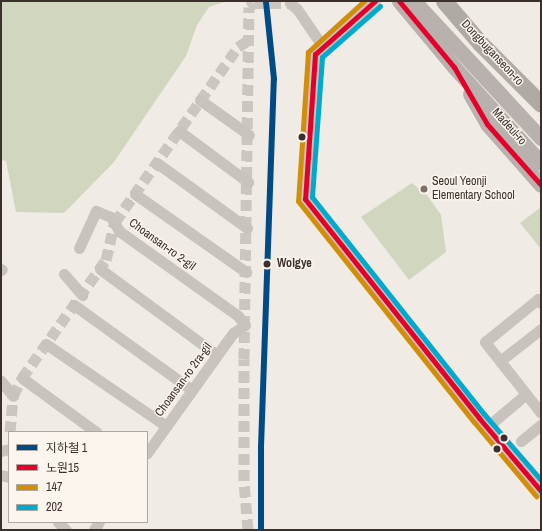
<!DOCTYPE html>
<meta charset="utf-8">
<style>
body{margin:0}
#map{position:relative;width:542px;height:531px;overflow:hidden;background:#f0ebe5;font-family:"Archivo Narrow","Noto Sans KR",sans-serif}
div>[style]{position:absolute}
[style*='--x']{left:calc(var(--x)*1px);top:calc(var(--y)*1px);width:calc(var(--w)*1px);rotate:calc(var(--a)*1deg)}
.green>*{inset:0;background:#d1d6bf}
.minor-tunnel>*{height:11px;margin-top:-5.5px;transform-origin:0;background:repeating-linear-gradient(90deg,#ccc6c0 0 11px,transparent 0 16.5px)}
.minor>*{height:11px;margin:-5.5px;padding:0 5.5px;transform-origin:5.5px;border-radius:5.5px;background:#c9c3be}
.major>*{height:15px;margin:-7.5px;padding:0 7.5px;transform-origin:7.5px;border-radius:7.5px;background:#b8b1ad}
.highway>*{height:17px;margin:-8.5px;padding:0 8.5px;transform-origin:8.5px;border-radius:8.5px;background:#afaaa4}
.bus-1>*{height:5px;margin:-2.5px;padding:0 2.5px;transform-origin:2.5px;border-radius:2.5px;background:#e4002b}
.bus-2>*{height:5px;margin:-2.5px;padding:0 2.5px;transform-origin:2.5px;border-radius:2.5px;background:#d18e09}
.bus-3>*{height:5px;margin:-2.5px;padding:0 2.5px;transform-origin:2.5px;border-radius:2.5px;background:#00a9ce}
.metro-1>*{height:6px;margin:-3px;padding:0 3px;transform-origin:3px;border-radius:3px;background:#004a85}
.dots>*{width:11px;height:11px;translate:-50% -50%;box-sizing:border-box;border:2px solid #fbf5ee;border-radius:50%}
span{translate:-50% -50%;white-space:nowrap;text-align:center;line-height:1.15;-webkit-text-stroke:3px #fbf5ee;paint-order:stroke}
.street-label{font-size:12px;color:#3b302b}
.poi-label{font-size:12px;color:#3b302b}
.left{translate:0 -50%;text-align:left}
.stop-label{font-size:12px;color:#3b302b;font-weight:700}
.frame{position:absolute;inset:0;border:2px solid #3b302b;pointer-events:none}
.legend{position:absolute;left:8px;top:431px;width:140px;height:92px;box-sizing:border-box;background:#fbf5ee;border:1px solid #aea6a0;margin:0;padding:5px 7px;list-style:none;font-size:12px;color:#3b302b}
.legend li{display:flex;align-items:center;gap:8px;height:20px}
.legend b{width:20px;border:1px solid #aea6a0}
</style>
<div id="map">
<div class="green">
<div style="clip-path:polygon(1px 1px,227px 1px,209px 7px,197px 25px,186px 56px,114px 162px,64px 213px,16px 212px,6px 161px,1px 160px)"></div>
<div style="clip-path:polygon(412px 183px,427px 195px,441px 215px,446px 252px,409px 280px,361px 217px)"></div>
<div style="clip-path:polygon(541px 207px,541px 249px,520px 223px)"></div>
</div>
<div class="minor-tunnel">
<div style="--x:10;--y:432;--w:36;--a:-85"></div>
<div style="--x:13;--y:396;--w:20;--a:-63"></div>
<div style="--x:22;--y:378;--w:145;--a:-54.6"></div>
<div style="--x:106;--y:260;--w:39;--a:-77"></div>
<div style="--x:115;--y:222;--w:214;--a:-54.9"></div>
<div style="--x:238;--y:47;--w:14;--a:-34"></div>
<div style="--x:248;--y:530;--w:49;--a:-94.7"></div>
<div style="--x:244;--y:481;--w:122;--a:-90"></div>
<div style="--x:244;--y:359;--w:352;--a:-89.2"></div>
<div style="--x:249;--y:7;--w:6;--a:-39"></div>
<div style="--x:254;--y:3;--w:36;--a:0"></div>
</div>
<div class="minor">
<div style="--x:375;--y:1;--w:80;--a:138.5"></div>
<div style="--x:315;--y:54;--w:145;--a:93.9"></div>
<div style="--x:305;--y:199;--w:280;--a:51.5"></div>
<div style="--x:479;--y:418;--w:96;--a:49.7"></div>
<div style="--x:290;--y:3;--w:9;--a:41"></div>
<div style="--x:297;--y:9;--w:46;--a:55.6"></div>
<div style="--x:200;--y:100;--w:60;--a:35.5"></div>
<div style="--x:179;--y:131;--w:86;--a:36.5"></div>
<div style="--x:157;--y:163;--w:111;--a:35.8"></div>
<div style="--x:135;--y:194;--w:136;--a:35.1"></div>
<div style="--x:79;--y:248;--w:41;--a:-65.3"></div>
<div style="--x:96;--y:211;--w:16;--a:22"></div>
<div style="--x:111;--y:217;--w:16;--a:60"></div>
<div style="--x:119;--y:231;--w:146;--a:35.5"></div>
<div style="--x:238;--y:316;--w:11;--a:52"></div>
<div style="--x:245;--y:325;--w:14;--a:146"></div>
<div style="--x:233;--y:333;--w:148;--a:125.6"></div>
<div style="--x:100;--y:269;--w:145;--a:36.3"></div>
<div style="--x:1;--y:270;--w:1;--a:-45"></div>
<div style="--x:64;--y:274;--w:28;--a:49"></div>
<div style="--x:541;--y:303;--w:5;--a:-127"></div>
<div style="--x:538;--y:299;--w:68;--a:140.9"></div>
<div style="--x:485;--y:342;--w:90;--a:51.7"></div>
<div style="--x:74;--y:305;--w:145;--a:35.8"></div>
<div style="--x:46;--y:344;--w:145;--a:34.3"></div>
<div style="--x:500;--y:361;--w:52;--a:-38"></div>
<div style="--x:22;--y:378;--w:92;--a:36.1"></div>
<div style="--x:1;--y:381;--w:19;--a:51"></div>
<div style="--x:487;--y:427;--w:51;--a:-40.2"></div>
<div style="--x:521;--y:441;--w:26;--a:-39"></div>
<div style="--x:1;--y:451;--w:8;--a:-14"></div>
<div style="--x:1;--y:475;--w:8;--a:14"></div>
<div style="--x:58;--y:522;--w:11;--a:45"></div>
<div style="--x:94;--y:530;--w:9;--a:-58"></div>
</div>
<div class="major">
<div style="--x:399;--y:1;--w:86;--a:50.2"></div>
<div style="--x:454;--y:67;--w:130;--a:47.8"></div>
<div style="--x:414;--y:1;--w:187;--a:47.2"></div>
<div style="--x:470;--y:94;--w:34;--a:60"></div>
<div style="--x:487;--y:124;--w:81;--a:48.5"></div>
</div>
<div class="highway">
<div style="--x:444;--y:1;--w:55;--a:49.4"></div>
<div style="--x:480;--y:43;--w:86;--a:45"></div>
</div>
<div class="bus-1">
<div style="--x:375;--y:1;--w:80;--a:138.5"></div>
<div style="--x:315;--y:54;--w:145;--a:93.9"></div>
<div style="--x:305;--y:199;--w:280;--a:51.5"></div>
<div style="--x:479;--y:418;--w:96;--a:49.7"></div>
<div style="--x:399;--y:1;--w:86;--a:50.2"></div>
<div style="--x:454;--y:67;--w:66;--a:59.9"></div>
<div style="--x:487;--y:124;--w:81;--a:48.5"></div>
</div>
<div class="bus-2">
<div style="--x:364;--y:1;--w:76;--a:137.7"></div>
<div style="--x:308;--y:52;--w:149;--a:93.8"></div>
<div style="--x:298;--y:201;--w:283;--a:51.5"></div>
<div style="--x:474;--y:422;--w:97;--a:50"></div>
</div>
<div class="bus-3">
<div style="--x:380;--y:6;--w:77;--a:138.7"></div>
<div style="--x:322;--y:57;--w:140;--a:94.1"></div>
<div style="--x:312;--y:197;--w:277;--a:51.6"></div>
<div style="--x:484;--y:414;--w:87;--a:49.2"></div>
</div>
<div class="metro-1">
<div style="--x:261;--y:530;--w:83;--a:-90"></div>
<div style="--x:261;--y:447;--w:368;--a:-88"></div>
<div style="--x:274;--y:79;--w:78;--a:-95.9"></div>
</div>
<div class="dots">
<div style="left:302px;top:137px;background:#3b302b"></div>
<div style="left:424px;top:189px;background:#7a716c"></div>
<div style="left:267px;top:264px;background:#3b302b"></div>
<div style="left:504px;top:438px;background:#3b302b"></div>
<div style="left:497px;top:449px;background:#3b302b"></div>
</div>
<div class="street-label">
<span style="left:492px;top:53px;rotate:47deg">Dongbuganseon-ro</span>
<span style="left:509px;top:127px;rotate:48deg">Madeul-ro</span>
<span style="left:162px;top:245px;rotate:36deg">Choansan-ro 2-gil</span>
<span style="left:184px;top:380px;rotate:-54deg">Choansan-ro 2ra-gil</span>
</div>
<div class="poi-label">
<span class="left" style="left:432px;top:189px">Seoul Yeonji<br>Elementary School</span>
</div>
<div class="stop-label">
<span class="left" style="left:277px;top:264px">Wolgye</span>
</div>
<div class="frame"></div>
<ul class="legend">
<li><b style="height:5px;background:#004a85"></b>지하철 1</li>
<li><b style="height:5px;background:#e4002b"></b>노원15</li>
<li><b style="height:5px;background:#d18e09"></b>147</li>
<li><b style="height:5px;background:#00a9ce"></b>202</li>
</ul>
</div>
